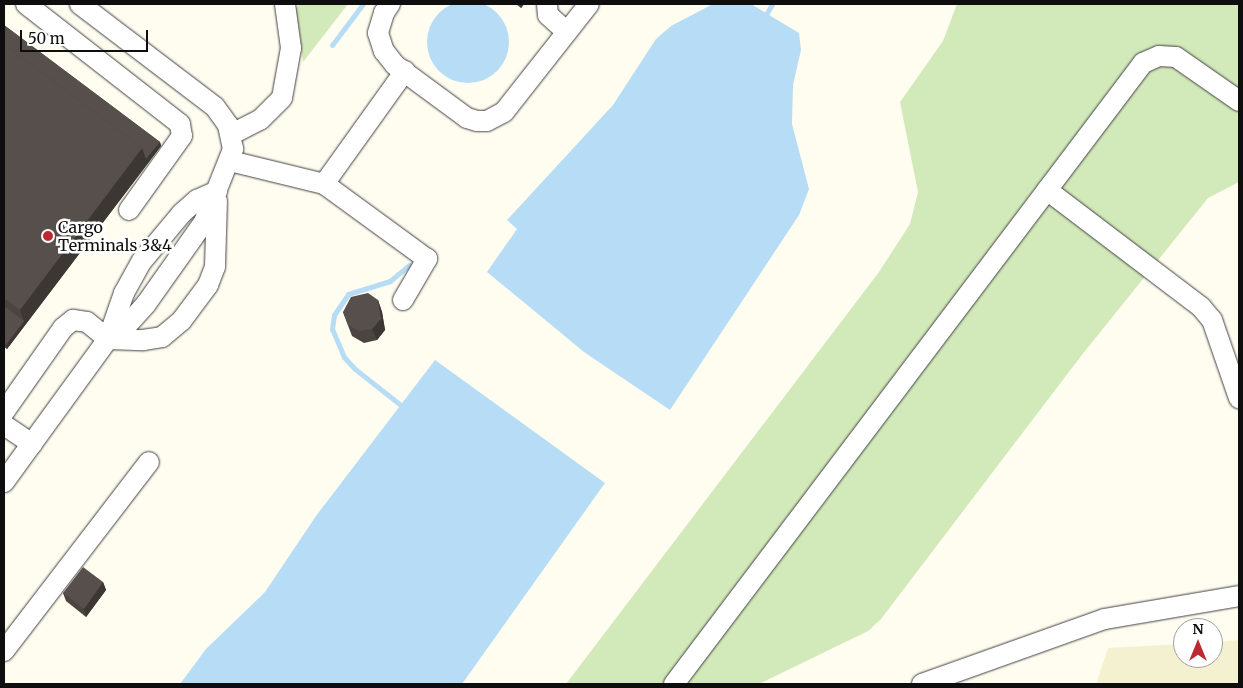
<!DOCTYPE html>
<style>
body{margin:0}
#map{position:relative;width:1243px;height:688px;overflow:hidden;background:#fffcf0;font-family:Merriweather,serif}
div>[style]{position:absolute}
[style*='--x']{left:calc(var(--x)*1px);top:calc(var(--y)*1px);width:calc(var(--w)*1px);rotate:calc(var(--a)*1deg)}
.farmland>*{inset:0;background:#f4f1d0}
.green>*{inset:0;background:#d2e9ba}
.water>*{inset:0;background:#b6ddf5}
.round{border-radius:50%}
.stream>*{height:5px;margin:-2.5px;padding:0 2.5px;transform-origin:2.5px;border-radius:2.5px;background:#b6ddf5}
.roads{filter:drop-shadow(0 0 1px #414141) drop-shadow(0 0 1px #414141)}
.minor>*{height:20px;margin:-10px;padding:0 10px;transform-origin:10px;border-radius:10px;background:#fff}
.wall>*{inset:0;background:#4b4440}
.shaded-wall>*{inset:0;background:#3d3734}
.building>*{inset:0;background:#574f4b}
.dots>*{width:14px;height:14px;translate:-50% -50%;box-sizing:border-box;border:2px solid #fff;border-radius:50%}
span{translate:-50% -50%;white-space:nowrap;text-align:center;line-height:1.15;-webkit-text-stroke:5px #fff;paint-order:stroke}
.poi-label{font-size:16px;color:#0e0e0e}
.left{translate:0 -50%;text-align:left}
.frame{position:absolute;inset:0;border:5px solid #0e0e0e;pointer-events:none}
.north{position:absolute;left:1173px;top:618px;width:50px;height:50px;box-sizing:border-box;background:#fff;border:1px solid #9f9f9f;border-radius:50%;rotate:0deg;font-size:14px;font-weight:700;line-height:20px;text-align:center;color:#0e0e0e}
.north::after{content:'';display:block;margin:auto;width:18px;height:22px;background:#bc2930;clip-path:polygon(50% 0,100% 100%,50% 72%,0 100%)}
.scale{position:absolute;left:20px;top:30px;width:128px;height:22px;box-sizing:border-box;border:2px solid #0e0e0e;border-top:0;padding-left:6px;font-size:15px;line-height:18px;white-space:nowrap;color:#0e0e0e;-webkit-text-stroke:4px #fff;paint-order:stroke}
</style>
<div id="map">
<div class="farmland">
<div style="clip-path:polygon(1239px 640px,1239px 684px,1096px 684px,1108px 648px,1183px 644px,1183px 658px,1213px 658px,1213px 642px)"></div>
</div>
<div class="green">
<div style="clip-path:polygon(300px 4px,348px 4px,303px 62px,295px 10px)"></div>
<div style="clip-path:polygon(957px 4px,1239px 4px,1239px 182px,1208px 198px,1081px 356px,881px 619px,868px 631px,759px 684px,566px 684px,879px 272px,910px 224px,918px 192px,900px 102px,943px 41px)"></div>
</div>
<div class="water">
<div class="round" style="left:427px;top:1px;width:82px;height:82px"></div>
<div style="clip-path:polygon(713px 4px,751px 4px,799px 33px,801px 50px,793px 85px,792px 124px,809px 189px,799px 215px,670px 410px,584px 352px,487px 272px,517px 229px,507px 220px,613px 105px,656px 39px,671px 26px)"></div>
<div style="clip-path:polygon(435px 360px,605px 483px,462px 684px,180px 684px,206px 649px,265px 592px,316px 516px)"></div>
</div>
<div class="stream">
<div style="--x:764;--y:18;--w:16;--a:-60"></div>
<div style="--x:332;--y:45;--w:51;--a:-52.9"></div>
<div style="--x:407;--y:410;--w:66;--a:-141.7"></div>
<div style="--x:355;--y:369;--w:16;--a:-133"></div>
<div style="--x:344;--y:357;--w:30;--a:-113"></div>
<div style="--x:332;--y:329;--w:14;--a:-82"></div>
<div style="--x:334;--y:315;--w:25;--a:-56"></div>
<div style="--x:348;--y:294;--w:44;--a:-17.2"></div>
<div style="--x:390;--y:281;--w:25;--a:-40"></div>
</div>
<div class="roads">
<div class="minor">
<div style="--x:26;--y:4;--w:195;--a:37.9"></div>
<div style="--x:180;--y:124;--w:12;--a:81"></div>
<div style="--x:182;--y:136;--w:91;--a:125.6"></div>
<div style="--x:390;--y:4;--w:11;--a:124"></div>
<div style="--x:384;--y:13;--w:21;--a:107"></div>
<div style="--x:378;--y:33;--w:19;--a:72"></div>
<div style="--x:384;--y:51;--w:18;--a:52"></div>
<div style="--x:395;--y:65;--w:89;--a:36.4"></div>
<div style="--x:467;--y:118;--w:10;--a:17"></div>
<div style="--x:477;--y:121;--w:10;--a:0"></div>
<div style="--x:487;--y:121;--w:19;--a:-28"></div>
<div style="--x:504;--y:112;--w:137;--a:-51.8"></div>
<div style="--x:547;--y:4;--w:11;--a:85"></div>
<div style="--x:548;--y:15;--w:25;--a:42"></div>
<div style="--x:232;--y:134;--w:31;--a:-27"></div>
<div style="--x:260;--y:120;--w:31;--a:-45"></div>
<div style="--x:282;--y:98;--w:51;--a:-79.8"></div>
<div style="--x:291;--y:48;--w:44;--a:-97.8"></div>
<div style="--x:230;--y:161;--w:97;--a:13.7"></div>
<div style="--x:1047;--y:190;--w:193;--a:37.2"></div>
<div style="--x:1201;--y:307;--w:17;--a:50"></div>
<div style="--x:1212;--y:320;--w:83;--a:70.9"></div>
<div style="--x:403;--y:300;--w:48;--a:-59.7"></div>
<div style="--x:427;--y:259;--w:127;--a:-143.9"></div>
<div style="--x:324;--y:184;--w:139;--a:-54.4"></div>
<div style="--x:108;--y:339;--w:49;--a:-70.8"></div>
<div style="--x:124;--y:293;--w:37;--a:-61"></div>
<div style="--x:142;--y:261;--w:62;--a:-50.2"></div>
<div style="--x:182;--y:213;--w:20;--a:-41"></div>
<div style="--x:197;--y:200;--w:22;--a:-24"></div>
<div style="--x:4;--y:412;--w:103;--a:-54.9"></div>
<div style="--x:63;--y:328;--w:13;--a:-39"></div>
<div style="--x:73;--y:320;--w:14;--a:8"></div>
<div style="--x:87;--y:322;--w:27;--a:39"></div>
<div style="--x:108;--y:339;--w:35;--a:2"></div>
<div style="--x:143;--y:340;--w:19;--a:-9"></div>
<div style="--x:162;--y:337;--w:26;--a:-40"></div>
<div style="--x:182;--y:320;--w:44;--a:-53.4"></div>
<div style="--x:208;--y:285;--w:19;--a:-69"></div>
<div style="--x:215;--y:267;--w:66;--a:-88.3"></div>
<div style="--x:4;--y:425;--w:34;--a:34"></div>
<div style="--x:4;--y:482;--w:177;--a:-54"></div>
<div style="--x:108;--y:339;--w:25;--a:-37"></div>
<div style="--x:128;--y:324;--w:27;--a:-48"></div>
<div style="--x:146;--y:304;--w:100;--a:-54.7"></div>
<div style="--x:204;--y:222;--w:79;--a:-68.3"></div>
<div style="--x:233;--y:149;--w:25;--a:-102"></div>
<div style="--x:228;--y:125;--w:22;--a:-126"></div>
<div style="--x:215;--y:107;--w:170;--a:-142.7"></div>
<div style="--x:4;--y:651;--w:238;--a:-52.5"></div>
<div style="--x:674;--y:684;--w:778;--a:-52.94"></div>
<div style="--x:1143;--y:63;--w:17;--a:-24"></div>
<div style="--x:1159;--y:56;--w:17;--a:3"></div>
<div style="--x:1176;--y:57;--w:77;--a:34.9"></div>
<div style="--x:922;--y:684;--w:194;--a:-19.6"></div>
<div style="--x:1105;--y:619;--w:136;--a:-9.7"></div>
</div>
</div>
<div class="wall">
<div style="clip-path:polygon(516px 4px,524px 4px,521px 8px)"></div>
<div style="clip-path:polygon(4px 25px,160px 142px,161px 146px,7px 349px,4px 347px)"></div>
<div style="clip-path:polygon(378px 300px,382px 312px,385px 330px,377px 340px,364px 343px,352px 336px,343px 312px)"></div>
<div style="clip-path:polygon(103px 582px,106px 590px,86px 617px,66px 601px,63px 593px)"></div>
</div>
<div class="shaded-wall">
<div style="clip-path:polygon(520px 4px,524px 4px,521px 8px)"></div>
<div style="clip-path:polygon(160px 142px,161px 146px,7px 349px,6px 345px,24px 321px,20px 310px,142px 148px)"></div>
<div style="clip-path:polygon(378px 300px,382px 312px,385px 330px,377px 340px,372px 329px)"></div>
<div style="clip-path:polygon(103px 582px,106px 590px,86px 617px,84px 609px)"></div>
</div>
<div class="building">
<div style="clip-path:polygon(4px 25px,160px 142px,146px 159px,142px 148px,4px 44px)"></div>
<div style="clip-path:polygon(4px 44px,142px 148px,20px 310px,4px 298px)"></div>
<div style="clip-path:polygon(368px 293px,378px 300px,381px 319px,372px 329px,359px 331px,348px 325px,343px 312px,351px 297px)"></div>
<div style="clip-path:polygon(4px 306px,24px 321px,6px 345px,4px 344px)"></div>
<div style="clip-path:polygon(83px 567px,103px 582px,84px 609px,63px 593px)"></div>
</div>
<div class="dots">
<div style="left:48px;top:236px;background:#bc2930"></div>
</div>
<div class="poi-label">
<span class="left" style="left:58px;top:236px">Cargo<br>Terminals 3&amp;4</span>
</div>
<div class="frame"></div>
<div class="north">N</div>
<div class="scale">50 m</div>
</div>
